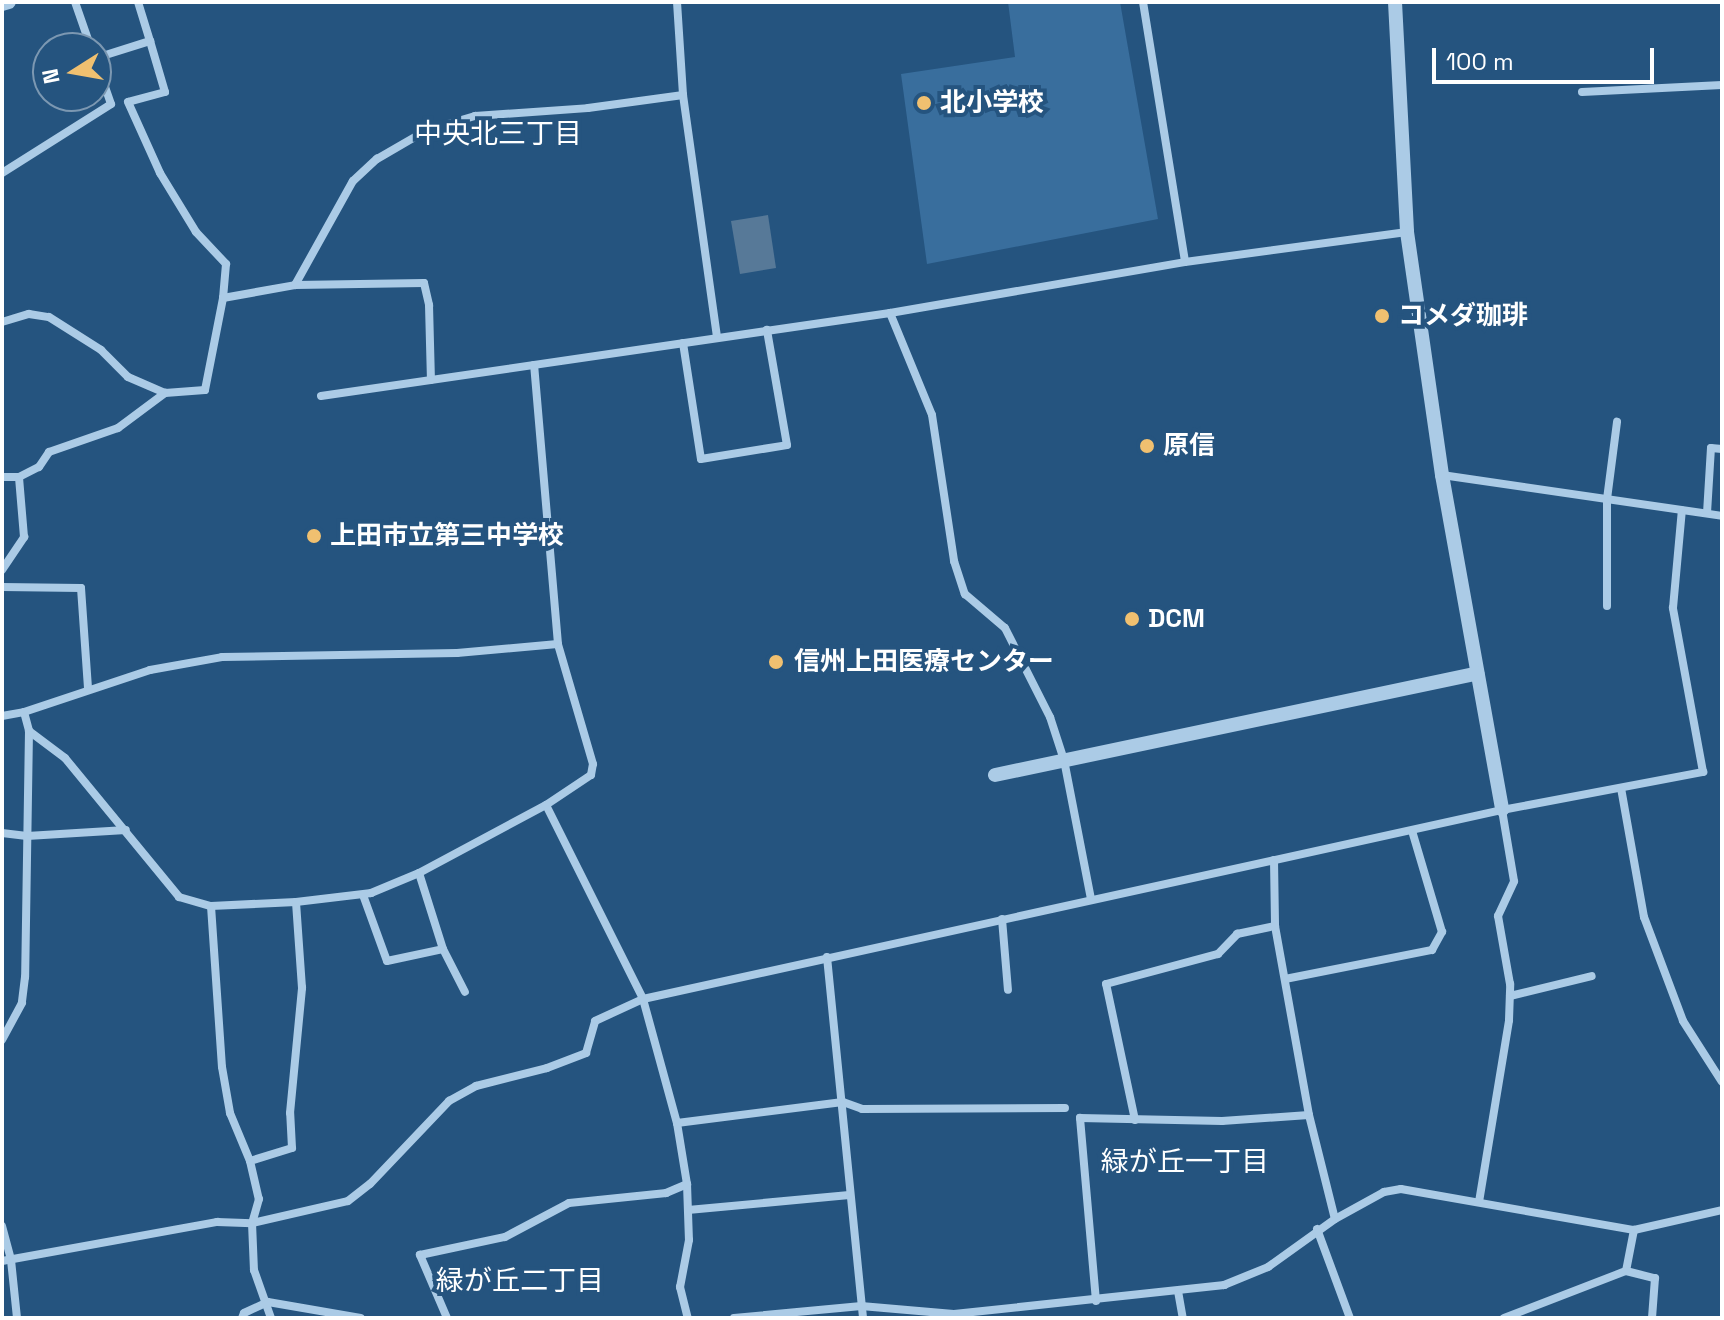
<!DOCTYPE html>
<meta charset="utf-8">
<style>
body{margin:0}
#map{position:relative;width:1724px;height:1320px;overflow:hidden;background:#25547f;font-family:"Space Grotesk","Noto Sans JP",sans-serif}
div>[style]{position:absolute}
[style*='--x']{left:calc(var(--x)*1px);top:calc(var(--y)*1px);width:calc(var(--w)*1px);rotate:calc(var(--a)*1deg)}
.green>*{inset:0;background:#396e9d}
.water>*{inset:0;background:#577998}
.minor>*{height:8px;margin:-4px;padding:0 4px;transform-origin:4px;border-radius:4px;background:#abcbe6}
.tertiary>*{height:14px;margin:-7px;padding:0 7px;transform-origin:7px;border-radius:7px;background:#abcbe6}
.dots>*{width:22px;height:22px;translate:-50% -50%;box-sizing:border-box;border:4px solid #25547f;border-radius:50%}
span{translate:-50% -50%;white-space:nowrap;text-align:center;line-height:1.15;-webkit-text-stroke:8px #25547f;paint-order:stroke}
.poi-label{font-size:26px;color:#fff;font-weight:700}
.left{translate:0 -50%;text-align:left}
.neighbourhood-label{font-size:28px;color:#fff}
.frame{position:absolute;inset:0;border:4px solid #fff;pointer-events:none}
.north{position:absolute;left:32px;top:32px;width:80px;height:80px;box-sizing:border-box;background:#25547f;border:2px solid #7c98b2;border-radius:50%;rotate:259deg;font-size:22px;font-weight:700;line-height:32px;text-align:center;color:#fff}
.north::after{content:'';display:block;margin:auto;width:28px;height:36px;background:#f0c070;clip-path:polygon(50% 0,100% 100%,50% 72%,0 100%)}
.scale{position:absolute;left:1432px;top:48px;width:222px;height:36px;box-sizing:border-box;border:4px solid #fff;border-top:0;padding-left:10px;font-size:24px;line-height:28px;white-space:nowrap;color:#fff;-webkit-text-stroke:6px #25547f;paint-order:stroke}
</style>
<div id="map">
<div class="green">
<div style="clip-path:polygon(1008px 2px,1120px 2px,1158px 219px,927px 264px,901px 74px,1015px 57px)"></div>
</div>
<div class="water">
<div style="clip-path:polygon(768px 215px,776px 268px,740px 274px,731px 221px)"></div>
</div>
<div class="minor">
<div style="--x:75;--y:2;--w:49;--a:70.8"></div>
<div style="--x:677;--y:2;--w:93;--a:86.3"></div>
<div style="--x:683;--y:95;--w:245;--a:82"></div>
<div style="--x:1143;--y:2;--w:263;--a:80.8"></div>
<div style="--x:150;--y:41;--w:53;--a:73.6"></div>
<div style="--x:165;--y:92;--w:38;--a:165"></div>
<div style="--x:128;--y:102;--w:78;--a:65.7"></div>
<div style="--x:160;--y:173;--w:69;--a:58.6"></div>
<div style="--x:196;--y:232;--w:44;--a:46.8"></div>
<div style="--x:226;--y:264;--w:34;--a:95"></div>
<div style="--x:96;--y:58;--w:57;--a:-17.5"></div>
<div style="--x:150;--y:41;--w:41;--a:-107.1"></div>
<div style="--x:1582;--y:92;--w:140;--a:-2.9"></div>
<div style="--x:2;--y:173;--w:129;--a:-32.3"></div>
<div style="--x:111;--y:104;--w:46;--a:-109.2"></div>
<div style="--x:295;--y:285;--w:119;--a:-60.9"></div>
<div style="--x:353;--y:181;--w:33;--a:-43"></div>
<div style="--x:377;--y:159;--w:58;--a:-30.1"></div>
<div style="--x:427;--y:130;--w:50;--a:-16.3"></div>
<div style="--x:475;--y:116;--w:113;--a:-4"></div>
<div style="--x:588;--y:108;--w:96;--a:-7.8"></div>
<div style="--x:890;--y:313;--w:110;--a:67.6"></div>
<div style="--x:932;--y:415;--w:148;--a:81.4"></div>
<div style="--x:954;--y:561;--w:35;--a:72"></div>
<div style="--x:965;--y:594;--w:52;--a:40.4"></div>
<div style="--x:1005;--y:628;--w:100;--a:63.2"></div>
<div style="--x:1050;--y:717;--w:45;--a:72"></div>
<div style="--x:1064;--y:760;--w:142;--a:79"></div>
<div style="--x:2;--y:322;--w:28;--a:-17"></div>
<div style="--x:29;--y:314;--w:20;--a:9"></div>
<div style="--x:49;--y:317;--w:62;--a:32.4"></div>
<div style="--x:101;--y:350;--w:38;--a:45"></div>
<div style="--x:128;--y:377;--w:40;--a:23.4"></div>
<div style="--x:165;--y:393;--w:40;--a:-4.3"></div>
<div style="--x:205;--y:390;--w:94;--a:-78.9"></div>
<div style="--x:223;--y:298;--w:73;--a:-10.2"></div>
<div style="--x:295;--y:285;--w:129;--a:-0.9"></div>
<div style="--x:424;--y:283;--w:23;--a:77"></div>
<div style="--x:429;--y:305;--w:75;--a:88.5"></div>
<div style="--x:683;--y:343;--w:117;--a:81.2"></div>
<div style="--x:701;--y:459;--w:87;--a:-9.2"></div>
<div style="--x:787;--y:445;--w:117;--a:-99.9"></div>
<div style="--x:321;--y:396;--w:575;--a:-8.3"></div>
<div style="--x:890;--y:313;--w:299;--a:-9.8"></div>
<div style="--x:1185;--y:262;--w:224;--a:-7.7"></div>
<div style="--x:1442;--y:475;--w:283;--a:8.3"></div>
<div style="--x:2;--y:477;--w:17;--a:0"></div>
<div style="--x:1707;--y:513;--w:65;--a:-86.5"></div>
<div style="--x:1711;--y:448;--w:11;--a:5"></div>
<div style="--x:2;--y:570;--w:40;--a:-56"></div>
<div style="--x:24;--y:537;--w:60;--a:-94.8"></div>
<div style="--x:19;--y:477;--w:22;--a:-27"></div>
<div style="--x:39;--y:467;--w:18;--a:-56"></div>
<div style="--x:49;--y:452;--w:73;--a:-19.2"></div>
<div style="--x:118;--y:428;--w:59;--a:-36.7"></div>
<div style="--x:2;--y:587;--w:79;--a:0.7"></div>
<div style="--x:81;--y:588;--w:101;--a:86"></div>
<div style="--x:1607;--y:606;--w:107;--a:-90"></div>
<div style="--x:1607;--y:499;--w:78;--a:-82.6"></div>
<div style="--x:24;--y:712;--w:133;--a:-18.4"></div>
<div style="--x:150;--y:670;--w:73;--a:-10.2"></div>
<div style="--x:222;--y:657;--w:235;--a:-1"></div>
<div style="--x:457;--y:653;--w:101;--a:-5.1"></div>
<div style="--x:2;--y:716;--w:22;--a:-10"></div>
<div style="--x:24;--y:712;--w:20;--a:75"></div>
<div style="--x:29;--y:731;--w:246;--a:90.9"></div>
<div style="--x:25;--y:977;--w:26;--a:97"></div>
<div style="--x:22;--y:1003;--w:42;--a:118.4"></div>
<div style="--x:29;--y:731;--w:45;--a:36.9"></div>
<div style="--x:65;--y:758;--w:180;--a:50.6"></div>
<div style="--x:179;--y:897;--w:33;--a:16"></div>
<div style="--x:211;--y:906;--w:85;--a:-2.7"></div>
<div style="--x:296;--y:902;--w:76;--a:-6.8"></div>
<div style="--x:371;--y:893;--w:52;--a:-22.6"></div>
<div style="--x:419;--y:873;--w:144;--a:-28.2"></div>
<div style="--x:546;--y:805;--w:54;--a:-33.7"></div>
<div style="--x:591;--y:775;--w:11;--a:-80"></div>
<div style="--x:593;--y:764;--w:125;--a:-106.3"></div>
<div style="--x:558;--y:644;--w:280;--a:-94.9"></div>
<div style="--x:1621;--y:788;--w:131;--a:79.9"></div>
<div style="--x:1644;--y:917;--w:111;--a:69.4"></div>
<div style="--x:1683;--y:1021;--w:72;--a:57.4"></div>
<div style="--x:546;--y:805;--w:217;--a:63.4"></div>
<div style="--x:643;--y:999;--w:129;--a:74.7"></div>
<div style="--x:677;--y:1123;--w:62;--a:80.7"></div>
<div style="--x:687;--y:1184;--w:56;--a:88"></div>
<div style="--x:689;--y:1240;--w:48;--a:100.8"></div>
<div style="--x:680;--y:1287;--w:32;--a:76"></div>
<div style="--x:2;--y:833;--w:25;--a:7"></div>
<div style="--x:27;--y:836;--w:99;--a:-3.5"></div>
<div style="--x:1274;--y:860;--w:66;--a:89.1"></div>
<div style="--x:1275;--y:926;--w:192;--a:79.8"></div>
<div style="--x:1309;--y:1115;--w:107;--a:76"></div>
<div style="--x:419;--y:873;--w:80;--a:72.5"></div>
<div style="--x:363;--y:895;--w:70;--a:70"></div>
<div style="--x:387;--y:961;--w:57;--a:-12.1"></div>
<div style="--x:443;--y:949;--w:48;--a:62.9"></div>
<div style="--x:211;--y:906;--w:161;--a:86.1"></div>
<div style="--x:222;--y:1067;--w:47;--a:80.1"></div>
<div style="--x:230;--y:1113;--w:52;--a:67.4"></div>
<div style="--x:250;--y:1161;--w:39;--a:77"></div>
<div style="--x:259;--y:1199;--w:25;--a:106"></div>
<div style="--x:252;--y:1223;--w:47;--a:87.6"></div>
<div style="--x:254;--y:1270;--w:51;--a:70.5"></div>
<div style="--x:1002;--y:919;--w:71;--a:85.2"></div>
<div style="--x:827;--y:957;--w:363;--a:84.3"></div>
<div style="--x:1285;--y:979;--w:150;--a:-11.2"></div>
<div style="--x:1432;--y:950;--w:21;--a:-61"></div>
<div style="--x:1442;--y:932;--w:105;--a:-106.5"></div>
<div style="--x:1510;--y:996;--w:84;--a:-13.7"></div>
<div style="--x:1135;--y:1120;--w:139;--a:-102"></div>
<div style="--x:1106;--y:984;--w:116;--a:-15"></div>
<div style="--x:1218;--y:954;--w:28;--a:-46"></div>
<div style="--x:1237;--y:934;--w:39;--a:-12"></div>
<div style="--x:677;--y:1123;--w:167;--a:-7.2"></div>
<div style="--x:843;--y:1102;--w:20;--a:20"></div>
<div style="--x:862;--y:1109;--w:203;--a:-0.3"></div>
<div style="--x:250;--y:1161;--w:44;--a:-17.2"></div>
<div style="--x:292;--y:1148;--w:35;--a:-93"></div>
<div style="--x:290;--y:1113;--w:126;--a:-84.5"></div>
<div style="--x:302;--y:988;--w:86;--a:-94"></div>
<div style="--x:1479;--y:1202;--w:184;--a:-80.6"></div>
<div style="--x:1509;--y:1020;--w:36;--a:-88"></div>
<div style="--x:1510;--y:984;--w:69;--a:-100"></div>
<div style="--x:1498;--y:916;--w:38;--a:-65"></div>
<div style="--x:1514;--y:881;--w:72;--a:-99.6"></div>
<div style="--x:688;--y:1210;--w:162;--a:-5.3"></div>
<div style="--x:2;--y:1226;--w:35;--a:75"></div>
<div style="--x:11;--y:1260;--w:58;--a:84.1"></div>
<div style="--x:1317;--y:1229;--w:95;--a:69.7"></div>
<div style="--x:2;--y:1261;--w:219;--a:-10.3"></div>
<div style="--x:217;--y:1222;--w:35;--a:2"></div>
<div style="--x:252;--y:1223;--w:98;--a:-12.9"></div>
<div style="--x:348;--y:1201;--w:28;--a:-38"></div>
<div style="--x:370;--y:1184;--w:115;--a:-46.4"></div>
<div style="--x:449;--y:1101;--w:31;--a:-29"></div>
<div style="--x:476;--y:1086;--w:73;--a:-14.2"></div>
<div style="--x:547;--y:1068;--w:42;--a:-21"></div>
<div style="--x:586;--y:1053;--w:33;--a:-74"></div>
<div style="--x:595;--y:1021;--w:53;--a:-24.6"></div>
<div style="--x:643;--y:999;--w:880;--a:-12.41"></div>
<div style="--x:1502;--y:810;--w:205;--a:-10.7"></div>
<div style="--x:1703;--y:772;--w:167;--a:-100.4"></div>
<div style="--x:1673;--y:608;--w:98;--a:-84.8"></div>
<div style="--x:1626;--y:1271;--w:42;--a:-79"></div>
<div style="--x:1178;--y:1291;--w:27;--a:80"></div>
<div style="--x:1096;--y:1301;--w:184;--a:-95"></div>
<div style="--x:1080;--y:1118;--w:142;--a:1.2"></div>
<div style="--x:1222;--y:1121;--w:87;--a:-3.9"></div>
<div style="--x:242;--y:1318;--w:5;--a:-68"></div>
<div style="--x:244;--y:1313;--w:26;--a:-25"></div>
<div style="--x:268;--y:1302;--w:94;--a:9.8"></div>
<div style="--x:447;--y:1318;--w:69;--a:-113.2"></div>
<div style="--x:420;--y:1255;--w:87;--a:-12"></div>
<div style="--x:505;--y:1237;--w:72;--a:-28"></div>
<div style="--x:569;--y:1203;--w:98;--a:-5.9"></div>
<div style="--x:666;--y:1193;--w:23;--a:-23"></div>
<div style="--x:734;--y:1318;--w:128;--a:-5.4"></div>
<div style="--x:861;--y:1306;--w:93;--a:4.9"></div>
<div style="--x:954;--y:1314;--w:272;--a:-6.1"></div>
<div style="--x:1224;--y:1285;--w:48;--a:-22.2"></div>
<div style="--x:1268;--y:1267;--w:82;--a:-35.6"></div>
<div style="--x:1335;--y:1219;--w:56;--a:-28.9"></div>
<div style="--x:1384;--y:1192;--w:17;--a:-10"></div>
<div style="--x:1401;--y:1189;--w:237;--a:10"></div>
<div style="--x:1634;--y:1230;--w:90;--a:-12.8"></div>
<div style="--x:1504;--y:1318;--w:131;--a:-21.1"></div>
<div style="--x:1626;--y:1271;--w:30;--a:14"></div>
<div style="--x:1655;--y:1278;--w:40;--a:94.3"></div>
</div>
<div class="tertiary">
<div style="--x:1395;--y:2;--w:230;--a:87"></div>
<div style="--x:1407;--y:232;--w:246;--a:81.8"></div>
<div style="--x:1442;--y:475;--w:340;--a:79.8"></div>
<div style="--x:2;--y:4;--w:7;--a:-16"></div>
<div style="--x:995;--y:775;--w:493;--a:-11.9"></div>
</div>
<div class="dots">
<div style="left:924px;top:103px;background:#f0c070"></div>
<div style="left:1382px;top:316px;background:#f0c070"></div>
<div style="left:1147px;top:446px;background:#f0c070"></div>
<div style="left:314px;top:536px;background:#f0c070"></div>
<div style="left:1132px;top:619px;background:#f0c070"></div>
<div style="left:776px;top:662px;background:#f0c070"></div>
</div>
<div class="poi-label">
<span class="left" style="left:940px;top:103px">北小学校</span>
<span class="left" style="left:1398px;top:316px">コメダ珈琲</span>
<span class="left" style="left:1163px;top:446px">原信</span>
<span class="left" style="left:330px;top:536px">上田市立第三中学校</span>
<span class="left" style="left:1148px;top:619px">DCM</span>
<span class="left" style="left:794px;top:662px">信州上田医療センター</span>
</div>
<div class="neighbourhood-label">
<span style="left:498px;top:133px">中央北三丁目</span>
<span style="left:1185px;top:1161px">緑が丘一丁目</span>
<span style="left:520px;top:1280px">緑が丘二丁目</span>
</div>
<div class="frame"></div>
<div class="north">N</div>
<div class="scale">100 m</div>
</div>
